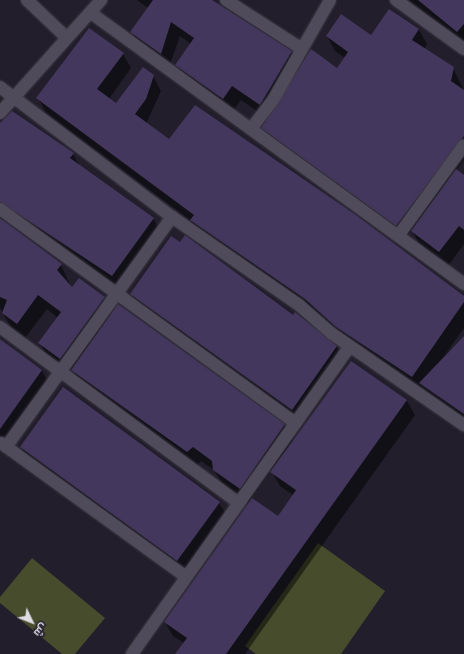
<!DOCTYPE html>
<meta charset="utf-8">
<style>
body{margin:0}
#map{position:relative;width:464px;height:654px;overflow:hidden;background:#221e2b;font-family:"Asap Condensed",Cairo,sans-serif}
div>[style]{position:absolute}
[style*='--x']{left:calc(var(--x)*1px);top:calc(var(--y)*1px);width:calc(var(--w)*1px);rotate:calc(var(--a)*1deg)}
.green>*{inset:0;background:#464c2c}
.shadow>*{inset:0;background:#0007}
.building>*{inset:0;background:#44375e}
.roads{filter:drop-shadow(0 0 1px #3e3b46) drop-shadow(0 0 1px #3e3b46)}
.street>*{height:12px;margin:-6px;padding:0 6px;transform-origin:6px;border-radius:6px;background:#504b5a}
span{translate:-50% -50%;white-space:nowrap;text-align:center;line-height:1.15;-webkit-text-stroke:4px #221e2b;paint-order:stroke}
.north{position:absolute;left:12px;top:602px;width:40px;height:40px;-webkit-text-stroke:3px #221e2b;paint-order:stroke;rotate:133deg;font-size:11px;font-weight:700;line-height:16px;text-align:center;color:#dedbe4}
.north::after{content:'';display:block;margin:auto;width:14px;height:18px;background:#dedbe4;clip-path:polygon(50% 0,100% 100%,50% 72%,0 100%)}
</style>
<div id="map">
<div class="green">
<div style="clip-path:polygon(318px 543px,385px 591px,341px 654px,256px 654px,245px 646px)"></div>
<div style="clip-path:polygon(32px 558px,105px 618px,75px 654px,62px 654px,0 603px,0 597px)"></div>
</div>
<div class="shadow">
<div style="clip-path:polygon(137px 0,209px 0,291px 52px,300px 68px,338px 69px,345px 58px,335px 51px,327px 36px,371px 36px,390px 10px,419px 30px,427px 44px,424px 49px,453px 68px,464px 91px,464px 160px,456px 171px,464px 177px,464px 244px,448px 266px,420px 246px,412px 230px,405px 239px,271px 142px,263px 128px,268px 119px,241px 100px,231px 113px,184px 79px,176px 65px,191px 44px,180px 36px,169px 67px,140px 47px,132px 32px,148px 8px)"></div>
<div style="clip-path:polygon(409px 0,464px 0,464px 44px)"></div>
<div style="clip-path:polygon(123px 54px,131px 68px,109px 99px,116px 104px,153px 76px,161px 91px,146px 124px,170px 141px,464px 297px,464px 328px,444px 356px,464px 337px,464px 422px,429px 397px,423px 387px,420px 391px,199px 235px,191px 221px,46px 113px,38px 98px)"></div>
<div style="clip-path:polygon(evenodd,0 126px,73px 154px,80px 167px,153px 218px,161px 233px,120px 290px,5px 217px,2px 221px,61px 265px,72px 289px,104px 298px,113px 313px,119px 306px,284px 425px,294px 441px,351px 363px,407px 401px,415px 415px,245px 654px,176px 654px,184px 643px,173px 636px,165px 622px,249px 503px,223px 485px,214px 470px,201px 461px,196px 466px,80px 384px,72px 369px,69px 373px,48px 358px,40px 343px,58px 318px,47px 309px,25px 338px,11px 327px,0 308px,0 126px,271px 471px,280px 486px,293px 495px,278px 518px,251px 499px,271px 471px)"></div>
<div style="clip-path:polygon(131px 294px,294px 316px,296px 313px,337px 347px,345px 362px,300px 424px,140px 308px)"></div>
<div style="clip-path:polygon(0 341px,42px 371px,50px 385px,6px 446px,0 442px)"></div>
<div style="clip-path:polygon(21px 447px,219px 503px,228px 517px,186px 575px,29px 461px)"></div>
</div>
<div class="building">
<div style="clip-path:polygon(153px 0,212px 0,292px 51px,260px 105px,232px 86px,223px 99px,175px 65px,194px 38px,171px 22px,161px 54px,130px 32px)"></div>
<div style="clip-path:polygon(418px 0,464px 0,464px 24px,457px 32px)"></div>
<div style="clip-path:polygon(389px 9px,419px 29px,412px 40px,454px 67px,451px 81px,464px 90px,464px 136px,396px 226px,261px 128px,311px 49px,337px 68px,348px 52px,326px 36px,341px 14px,371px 35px)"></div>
<div style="clip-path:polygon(89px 28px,124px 53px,97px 89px,116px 103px,143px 67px,154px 75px,146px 99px,135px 114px,169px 139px,195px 105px,356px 215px,464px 296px,464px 302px,412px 377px,336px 327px,305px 299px,190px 220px,194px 215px,36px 98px)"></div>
<div style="clip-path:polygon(12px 111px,74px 153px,70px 158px,154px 218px,112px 276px,0 202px,0 123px)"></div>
<div style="clip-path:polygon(456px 169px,464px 175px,464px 230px,459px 226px,439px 252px,411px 231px)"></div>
<div style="clip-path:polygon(0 218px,62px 264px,57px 270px,72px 287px,79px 278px,105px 297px,60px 359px,38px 343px,61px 312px,38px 295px,17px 324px,2px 313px,7px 300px,0 297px)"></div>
<div style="clip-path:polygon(185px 235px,293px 315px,295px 312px,337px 346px,292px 410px,130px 294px,171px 236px,180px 242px)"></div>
<div style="clip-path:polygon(118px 304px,285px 424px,240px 489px,213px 470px,212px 461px,193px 447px,187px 452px,71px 370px)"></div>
<div style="clip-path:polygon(464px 336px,464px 414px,419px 383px)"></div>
<div style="clip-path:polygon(0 339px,42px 370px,0 429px)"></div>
<div style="clip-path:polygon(351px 361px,407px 400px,226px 654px,175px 654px,187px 638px,164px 622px,252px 498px,278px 516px,296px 490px,270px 472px)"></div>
<div style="clip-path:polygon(63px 387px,220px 502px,177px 561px,20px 447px)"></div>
</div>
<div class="roads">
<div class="street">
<div style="--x:27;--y:0;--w:54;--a:43.5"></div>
<div style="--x:226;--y:0;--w:90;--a:32.8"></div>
<div style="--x:396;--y:0;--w:84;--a:35.8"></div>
<div style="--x:91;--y:13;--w:461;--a:36"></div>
<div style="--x:0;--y:87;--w:216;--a:37.1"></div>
<div style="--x:172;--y:217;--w:155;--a:34.7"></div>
<div style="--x:299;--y:305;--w:43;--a:41.2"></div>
<div style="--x:331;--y:333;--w:162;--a:34.7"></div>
<div style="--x:0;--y:113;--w:152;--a:-48.2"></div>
<div style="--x:251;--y:129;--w:36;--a:-53"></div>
<div style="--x:273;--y:100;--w:115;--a:-60.3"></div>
<div style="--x:0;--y:209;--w:365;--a:35.9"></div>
<div style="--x:398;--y:236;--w:112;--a:-54"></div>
<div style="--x:0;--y:327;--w:297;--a:36.4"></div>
<div style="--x:1;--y:443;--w:228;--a:35.9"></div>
<div style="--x:6;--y:447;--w:284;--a:-54.2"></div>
<div style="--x:132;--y:654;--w:377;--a:-54.7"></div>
</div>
</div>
<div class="north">ش</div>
</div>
